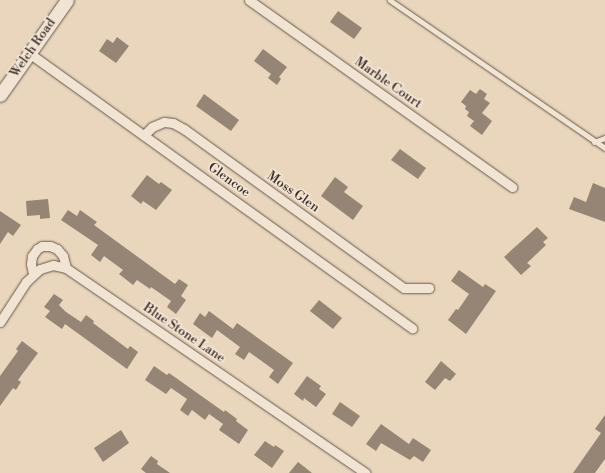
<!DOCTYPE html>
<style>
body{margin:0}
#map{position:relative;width:605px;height:473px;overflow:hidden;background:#e9d6bc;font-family:"Libre Bodoni",serif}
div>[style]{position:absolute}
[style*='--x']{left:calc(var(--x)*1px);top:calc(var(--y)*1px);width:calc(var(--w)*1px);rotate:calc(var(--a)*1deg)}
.building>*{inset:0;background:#968574}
.roads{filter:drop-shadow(0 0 1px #67584c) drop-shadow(0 0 1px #67584c)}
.lane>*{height:4.5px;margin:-2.25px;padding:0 2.25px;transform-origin:2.25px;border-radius:2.25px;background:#f1e4d3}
.street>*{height:9px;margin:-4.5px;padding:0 4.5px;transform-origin:4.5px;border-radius:4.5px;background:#f1e4d3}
.secondary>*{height:13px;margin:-6.5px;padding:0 6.5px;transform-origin:6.5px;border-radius:6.5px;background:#f1e4d3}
span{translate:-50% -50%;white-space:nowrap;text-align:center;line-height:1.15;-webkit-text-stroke:3.5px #f1e4d3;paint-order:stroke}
.street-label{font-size:13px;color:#3c2e26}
</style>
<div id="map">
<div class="building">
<div style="clip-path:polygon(338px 11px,362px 28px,354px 39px,330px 22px)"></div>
<div style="clip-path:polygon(117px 37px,129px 46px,116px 63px,99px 51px,107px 39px,113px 43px)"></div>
<div style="clip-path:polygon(263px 49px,287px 67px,279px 77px,281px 79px,277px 85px,268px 78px,271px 74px,254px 61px)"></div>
<div style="clip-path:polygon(480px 89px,487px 94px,484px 99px,490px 103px,482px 113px,492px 121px,482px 135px,470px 126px,474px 121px,467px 116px,469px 112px,465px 109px,466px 106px,461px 102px,470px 90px,476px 94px)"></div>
<div style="clip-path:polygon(204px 94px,239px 120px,231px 131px,196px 106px)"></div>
<div style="clip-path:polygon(400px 149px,426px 168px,418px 179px,391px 160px)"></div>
<div style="clip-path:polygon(147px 175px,159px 184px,161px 182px,172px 190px,156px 210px,143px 201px,141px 204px,131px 196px)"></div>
<div style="clip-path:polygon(335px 177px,348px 187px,344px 192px,363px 206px,353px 220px,321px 196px)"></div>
<div style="clip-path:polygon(593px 183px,605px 188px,605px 222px,569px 209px,574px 197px,586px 202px)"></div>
<div style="clip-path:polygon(48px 199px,50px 218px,40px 219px,40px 215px,27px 216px,26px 201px)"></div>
<div style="clip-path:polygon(68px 210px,77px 216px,80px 210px,97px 222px,94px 225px,175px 284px,179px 279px,188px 285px,181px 296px,186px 300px,176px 314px,167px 307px,171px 301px,151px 287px,150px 289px,137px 280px,133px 285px,119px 274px,123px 270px,104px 256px,100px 262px,91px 255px,98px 245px,61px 220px)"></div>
<div style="clip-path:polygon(0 211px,21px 225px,13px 236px,8px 232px,0 244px)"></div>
<div style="clip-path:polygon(537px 227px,548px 238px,543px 242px,546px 245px,527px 263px,531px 266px,521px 275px,504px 257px)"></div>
<div style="clip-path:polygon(459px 270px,483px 287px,485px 284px,496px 291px,466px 334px,448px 320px,456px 309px,458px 310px,469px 294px,451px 281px)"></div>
<div style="clip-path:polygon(54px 294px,63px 300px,59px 305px,66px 312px,81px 322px,86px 315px,94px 321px,93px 323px,128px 349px,130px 346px,138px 352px,127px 369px,65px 324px,62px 329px,45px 317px,50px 311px,44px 307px)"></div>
<div style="clip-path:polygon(319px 300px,342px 318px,333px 329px,310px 311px)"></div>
<div style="clip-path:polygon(209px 311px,233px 329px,237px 323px,293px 363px,278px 384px,269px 377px,274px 370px,249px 352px,244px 360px,235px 354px,240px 347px,217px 330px,212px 338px,193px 324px,200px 313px,205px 317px)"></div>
<div style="clip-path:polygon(22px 341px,38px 353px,18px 380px,21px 382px,16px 390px,13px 388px,0 406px,0 376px,18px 351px,16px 349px)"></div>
<div style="clip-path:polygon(441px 361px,456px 374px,450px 381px,445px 378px,435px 390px,425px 382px)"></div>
<div style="clip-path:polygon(154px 366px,167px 375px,169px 373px,224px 412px,225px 410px,237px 419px,236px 421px,248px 430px,239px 444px,219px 430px,223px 424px,209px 414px,205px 420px,192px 410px,188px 416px,180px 410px,187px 399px,171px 388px,166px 394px,145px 380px)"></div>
<div style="clip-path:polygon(307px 376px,321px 386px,319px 389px,326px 394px,316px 407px,304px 398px,303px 401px,294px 394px)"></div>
<div style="clip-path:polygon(340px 402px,360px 416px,352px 427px,332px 414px)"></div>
<div style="clip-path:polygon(605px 415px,605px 459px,595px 473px,573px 473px,601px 433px,595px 429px)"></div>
<div style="clip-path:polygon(381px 424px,409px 444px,413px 438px,431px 450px,423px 462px,414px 456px,410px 460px,381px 443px,376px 451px,366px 444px)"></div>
<div style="clip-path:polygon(121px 430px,129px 443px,103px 462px,94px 448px)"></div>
<div style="clip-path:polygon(265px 441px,274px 447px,275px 445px,284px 451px,272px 468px,254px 455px)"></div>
<div style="clip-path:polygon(151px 456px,158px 461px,157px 464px,170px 473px,146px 473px,141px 469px)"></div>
<div style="clip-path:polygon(298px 462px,312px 473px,289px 473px)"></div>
</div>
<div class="roads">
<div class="lane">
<div style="--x:390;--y:0;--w:261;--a:34.5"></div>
<div style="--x:594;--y:142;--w:12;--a:-20"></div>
</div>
<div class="street">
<div style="--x:249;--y:0;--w:323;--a:35.4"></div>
<div style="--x:29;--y:53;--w:472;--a:35.7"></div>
<div style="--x:144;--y:135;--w:11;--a:-45"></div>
<div style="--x:152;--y:127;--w:13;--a:-23"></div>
<div style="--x:164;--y:122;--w:9;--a:6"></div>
<div style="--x:173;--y:123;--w:13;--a:29"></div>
<div style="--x:184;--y:129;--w:271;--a:35.9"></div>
<div style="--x:404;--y:288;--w:25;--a:0"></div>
<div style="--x:33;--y:274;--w:10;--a:-101"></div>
<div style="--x:31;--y:264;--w:8;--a:-83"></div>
<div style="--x:32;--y:256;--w:9;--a:-54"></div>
<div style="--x:37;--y:249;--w:6;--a:-31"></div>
<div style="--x:42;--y:246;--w:8;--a:0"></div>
<div style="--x:50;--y:246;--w:8;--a:23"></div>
<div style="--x:57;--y:249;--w:9;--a:49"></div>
<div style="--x:63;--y:256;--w:12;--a:76"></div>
<div style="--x:0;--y:322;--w:48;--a:-57"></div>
<div style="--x:26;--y:282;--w:19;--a:-43"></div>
<div style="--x:40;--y:269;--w:14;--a:-17"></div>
<div style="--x:53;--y:265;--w:13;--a:13"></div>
<div style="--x:66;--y:268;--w:363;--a:34.4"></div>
</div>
<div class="secondary">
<div style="--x:0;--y:95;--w:116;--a:-54.8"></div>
</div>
</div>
<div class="street-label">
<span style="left:33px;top:48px;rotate:-55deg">Welch Road</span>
<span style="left:388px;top:83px;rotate:35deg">Marble Court</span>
<span style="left:229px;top:180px;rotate:36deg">Glencoe</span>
<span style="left:293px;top:192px;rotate:35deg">Moss Glen</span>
<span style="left:184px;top:333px;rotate:34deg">Blue Stone Lane</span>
</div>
</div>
